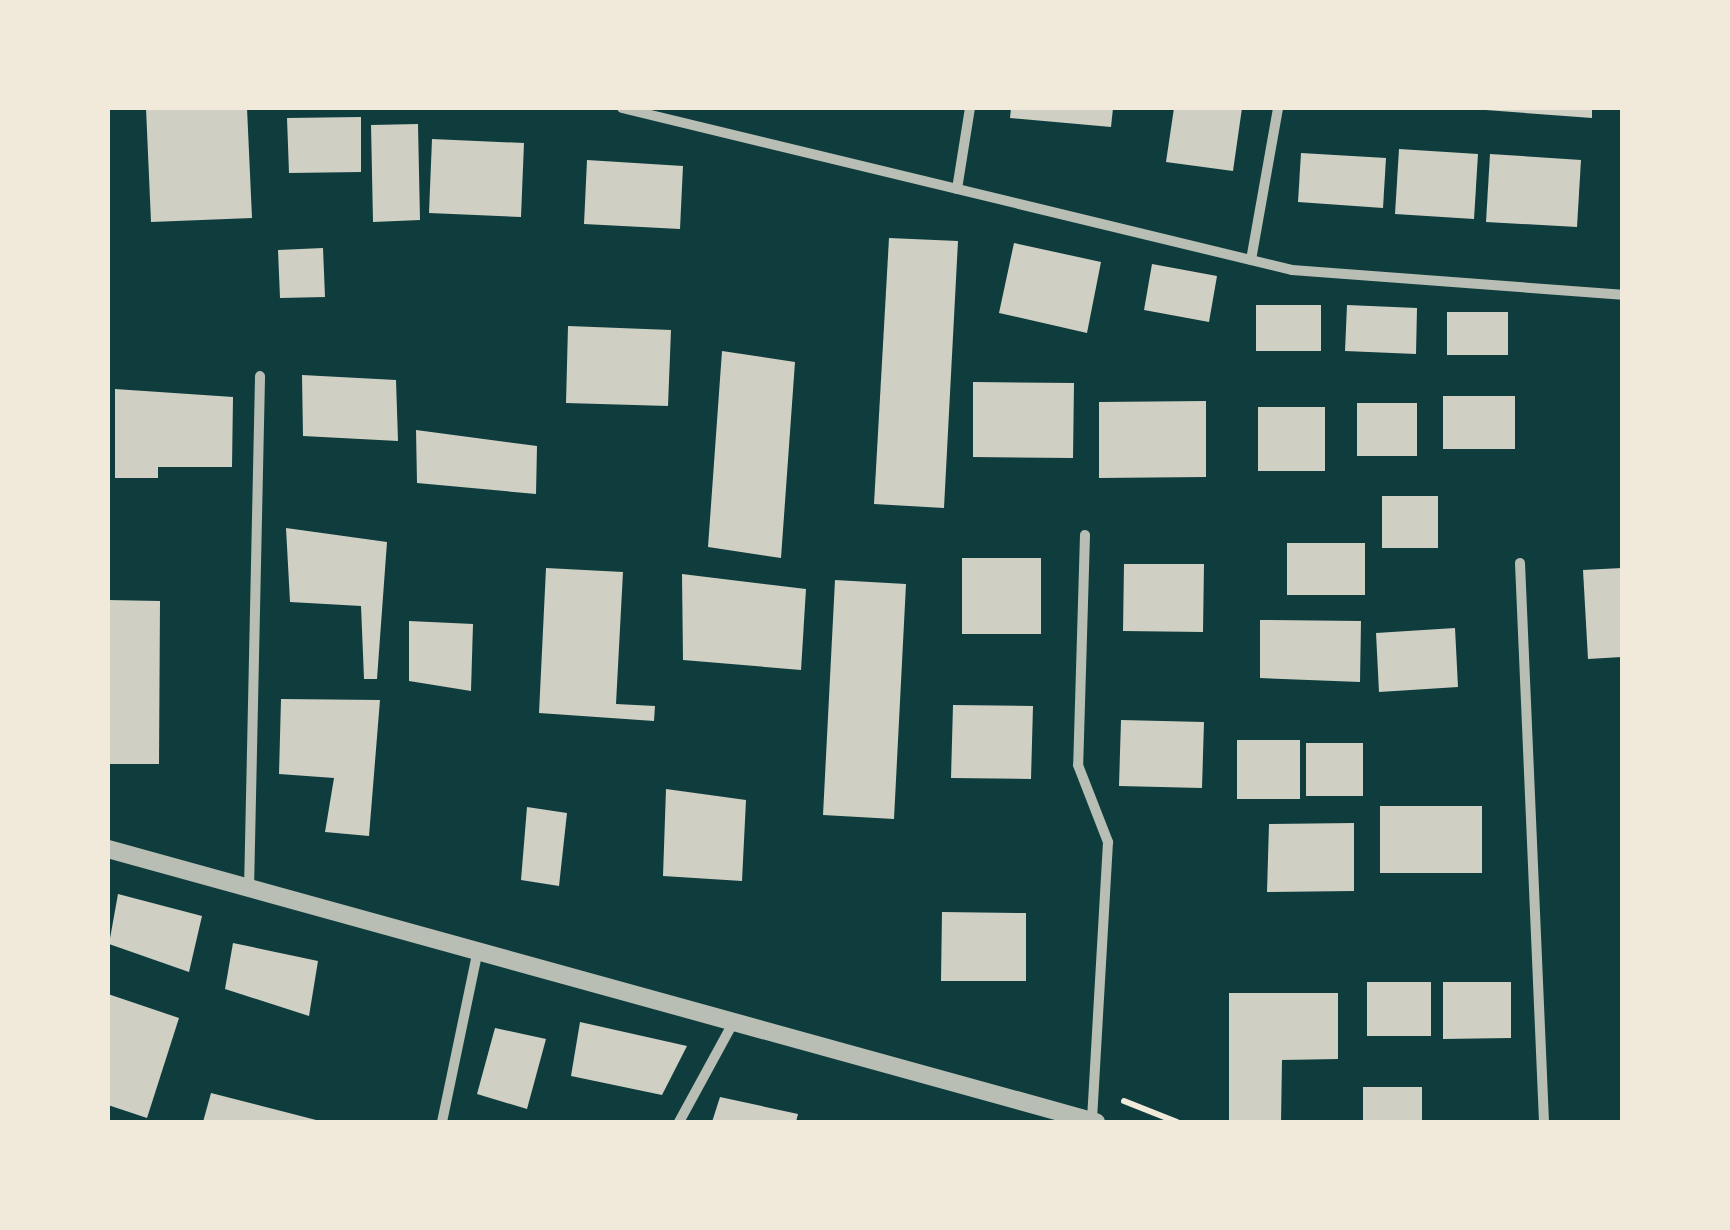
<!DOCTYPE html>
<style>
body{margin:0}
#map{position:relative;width:1730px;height:1230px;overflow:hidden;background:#0f3d3e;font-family:Inter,sans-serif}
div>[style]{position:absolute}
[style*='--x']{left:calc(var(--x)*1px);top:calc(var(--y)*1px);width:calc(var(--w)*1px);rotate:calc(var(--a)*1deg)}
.building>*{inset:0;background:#cfcfc3}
.path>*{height:6px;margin:-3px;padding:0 3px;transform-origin:3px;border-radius:3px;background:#f1e9da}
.minor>*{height:10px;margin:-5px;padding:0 5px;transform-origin:5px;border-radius:5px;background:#b8beb3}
.tertiary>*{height:18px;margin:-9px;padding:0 9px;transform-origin:9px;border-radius:9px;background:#b8beb3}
span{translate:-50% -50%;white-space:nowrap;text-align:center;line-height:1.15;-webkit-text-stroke:9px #f1e9da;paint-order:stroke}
.frame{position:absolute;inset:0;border:110px solid #f1e9da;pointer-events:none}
</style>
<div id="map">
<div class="building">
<div style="clip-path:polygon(146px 108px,247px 108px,252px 218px,151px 222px)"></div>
<div style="clip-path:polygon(1011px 108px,1113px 108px,1111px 127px,1010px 118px)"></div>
<div style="clip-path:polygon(1174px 108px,1242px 108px,1233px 171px,1166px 162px)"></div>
<div style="clip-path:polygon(1459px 108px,1592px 108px,1592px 118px)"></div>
<div style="clip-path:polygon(361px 117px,361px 172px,289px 173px,287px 118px)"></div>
<div style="clip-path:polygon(418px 124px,420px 220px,373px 222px,371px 125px)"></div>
<div style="clip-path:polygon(432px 139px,524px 143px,521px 217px,429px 213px)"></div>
<div style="clip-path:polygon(1399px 149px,1478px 154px,1474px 219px,1395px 214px)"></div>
<div style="clip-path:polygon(1301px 153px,1386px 158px,1383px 208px,1298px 202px)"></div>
<div style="clip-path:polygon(1490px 154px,1581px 160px,1577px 227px,1486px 222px)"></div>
<div style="clip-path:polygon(587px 160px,683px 166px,680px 229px,584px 224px)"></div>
<div style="clip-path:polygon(889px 238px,958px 241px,944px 508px,874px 504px)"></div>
<div style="clip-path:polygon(1014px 243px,1101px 262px,1087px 333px,999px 313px)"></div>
<div style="clip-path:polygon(323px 248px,325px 297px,280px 298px,278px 250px)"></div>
<div style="clip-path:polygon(1152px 264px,1217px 276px,1209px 322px,1144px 310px)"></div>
<div style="clip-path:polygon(1256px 305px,1321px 305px,1321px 351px,1256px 351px)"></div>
<div style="clip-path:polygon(1347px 305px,1417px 308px,1416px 354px,1345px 351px)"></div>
<div style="clip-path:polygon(1447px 312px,1508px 312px,1508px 355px,1447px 355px)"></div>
<div style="clip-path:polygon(568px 326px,671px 330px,668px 406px,566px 403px)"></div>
<div style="clip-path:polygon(722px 351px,795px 362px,781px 558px,708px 547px)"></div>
<div style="clip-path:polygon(302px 375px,396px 380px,398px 441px,303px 436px)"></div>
<div style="clip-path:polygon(973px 382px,1074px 383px,1073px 458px,973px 457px)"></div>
<div style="clip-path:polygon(115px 389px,233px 397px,232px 467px,158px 467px,158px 478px,115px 478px)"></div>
<div style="clip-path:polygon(1443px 396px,1515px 396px,1515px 449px,1443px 449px)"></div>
<div style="clip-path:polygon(1206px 401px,1206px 477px,1099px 478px,1099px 402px)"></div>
<div style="clip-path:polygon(1357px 403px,1417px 403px,1417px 456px,1357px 456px)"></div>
<div style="clip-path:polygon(1258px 407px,1325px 407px,1325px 471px,1258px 471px)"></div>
<div style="clip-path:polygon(416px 430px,537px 446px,536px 494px,417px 483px)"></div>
<div style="clip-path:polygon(1382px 496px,1438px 496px,1438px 548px,1382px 548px)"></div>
<div style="clip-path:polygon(286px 528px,387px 542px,377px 679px,364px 679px,361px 606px,290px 602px)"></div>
<div style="clip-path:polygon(1287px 543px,1365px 543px,1365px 595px,1287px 595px)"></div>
<div style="clip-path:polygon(962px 558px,1041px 558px,1041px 634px,962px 634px)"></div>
<div style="clip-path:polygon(1124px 564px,1204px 564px,1203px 632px,1123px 631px)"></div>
<div style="clip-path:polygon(546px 568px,623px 572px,616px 704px,655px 706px,654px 721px,539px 713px)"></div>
<div style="clip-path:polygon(1622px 568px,1622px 657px,1588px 659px,1583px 570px)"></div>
<div style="clip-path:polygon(682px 574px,806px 589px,801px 670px,683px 660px)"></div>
<div style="clip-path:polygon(835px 580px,906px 584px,894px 819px,823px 815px)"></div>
<div style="clip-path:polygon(108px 600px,160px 601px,159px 764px,108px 764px)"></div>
<div style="clip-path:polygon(1260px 620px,1361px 621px,1360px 682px,1260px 678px)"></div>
<div style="clip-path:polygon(409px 621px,473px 624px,471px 691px,409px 681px)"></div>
<div style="clip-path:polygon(1455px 628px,1458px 687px,1379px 692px,1376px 633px)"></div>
<div style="clip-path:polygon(281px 699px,380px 700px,369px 836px,325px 832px,334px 778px,279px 774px)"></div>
<div style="clip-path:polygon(953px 705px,1033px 706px,1031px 779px,951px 778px)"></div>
<div style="clip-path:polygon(1121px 720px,1204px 722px,1202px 788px,1119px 786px)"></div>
<div style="clip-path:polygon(1237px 740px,1300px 740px,1300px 799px,1237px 799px)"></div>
<div style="clip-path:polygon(1306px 743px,1363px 743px,1363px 796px,1306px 796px)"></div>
<div style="clip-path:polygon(666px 789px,746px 800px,742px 881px,663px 876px)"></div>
<div style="clip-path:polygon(1380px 806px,1482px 806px,1482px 873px,1380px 873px)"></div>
<div style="clip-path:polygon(527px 807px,567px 813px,559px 886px,521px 880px)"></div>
<div style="clip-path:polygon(1354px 823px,1354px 891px,1267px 892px,1269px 824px)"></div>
<div style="clip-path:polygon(118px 894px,202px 916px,189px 972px,109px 944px)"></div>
<div style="clip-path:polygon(942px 912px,1026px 913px,1026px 981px,941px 981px)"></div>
<div style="clip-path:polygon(233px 943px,318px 961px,309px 1016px,225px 989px)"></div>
<div style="clip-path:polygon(1367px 982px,1431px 982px,1431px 1036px,1367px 1036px)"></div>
<div style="clip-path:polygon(1443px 982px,1511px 982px,1511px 1038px,1443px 1039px)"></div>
<div style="clip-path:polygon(1229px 993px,1338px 993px,1338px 1059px,1282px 1060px,1281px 1122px,1229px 1122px)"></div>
<div style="clip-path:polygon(108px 994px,179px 1018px,147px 1118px,108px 1105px)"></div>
<div style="clip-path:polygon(580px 1022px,687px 1046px,662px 1095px,571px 1076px)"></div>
<div style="clip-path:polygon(495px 1028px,546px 1039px,527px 1109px,477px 1094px)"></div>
<div style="clip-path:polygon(1363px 1087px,1422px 1087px,1422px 1122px,1363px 1122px)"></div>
<div style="clip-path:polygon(211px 1093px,320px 1121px,320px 1122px,203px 1122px)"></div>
<div style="clip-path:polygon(720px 1097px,798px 1114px,796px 1122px,712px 1122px)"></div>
</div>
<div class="path">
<div style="--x:1124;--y:1101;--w:57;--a:21.6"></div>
</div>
<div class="minor">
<div style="--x:622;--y:108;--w:689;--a:13.59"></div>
<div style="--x:1292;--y:270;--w:331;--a:4.3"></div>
<div style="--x:957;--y:189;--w:82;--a:-80.9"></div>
<div style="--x:1251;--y:260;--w:154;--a:-79.9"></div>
<div style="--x:1085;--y:535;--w:230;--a:91.7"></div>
<div style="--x:1078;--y:765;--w:83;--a:68.7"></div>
<div style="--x:1108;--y:842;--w:279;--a:93.3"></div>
<div style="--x:1520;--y:563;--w:560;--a:87.54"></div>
<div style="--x:249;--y:890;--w:514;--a:-88.77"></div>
<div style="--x:442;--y:1122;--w:172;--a:-78.2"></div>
<div style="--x:679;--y:1122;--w:113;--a:-61.4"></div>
</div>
<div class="tertiary">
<div style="--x:108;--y:849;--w:1025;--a:15.45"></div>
</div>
<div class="frame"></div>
</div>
